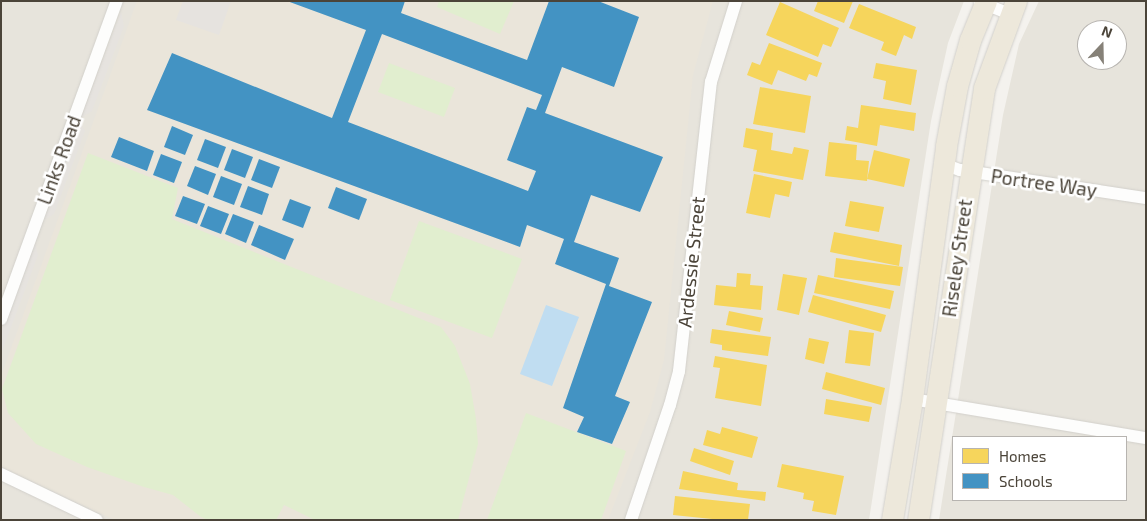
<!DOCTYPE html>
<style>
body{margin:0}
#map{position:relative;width:1147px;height:521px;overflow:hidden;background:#f4f2ee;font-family:"Exo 2",sans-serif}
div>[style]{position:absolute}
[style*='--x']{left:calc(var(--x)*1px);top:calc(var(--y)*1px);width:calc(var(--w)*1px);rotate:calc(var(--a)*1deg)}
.residential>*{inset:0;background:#e7e4dc}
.education>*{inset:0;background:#eae5da}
.green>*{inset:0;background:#e1eecf}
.parking>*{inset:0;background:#e6e3df}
.water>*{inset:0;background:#c0ddf1}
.homes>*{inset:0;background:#f6d55c}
.schools>*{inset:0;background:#4393c3}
.roads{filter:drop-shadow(0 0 1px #d2d0cb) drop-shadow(0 0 1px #d2d0cb)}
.street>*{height:12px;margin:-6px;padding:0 6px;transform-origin:6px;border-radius:6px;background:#fdfdfc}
.highway>*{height:21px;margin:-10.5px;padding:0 10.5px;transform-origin:10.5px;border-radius:10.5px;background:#ede8db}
span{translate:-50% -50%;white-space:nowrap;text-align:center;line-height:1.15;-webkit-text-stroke:5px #fff;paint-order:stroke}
.street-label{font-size:19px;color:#4b4439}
.frame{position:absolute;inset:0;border:2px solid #4b4439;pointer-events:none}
.legend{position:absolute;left:952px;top:436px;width:175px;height:65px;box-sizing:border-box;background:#fff;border:1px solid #b7b4b0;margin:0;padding:6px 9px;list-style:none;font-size:15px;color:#4b4439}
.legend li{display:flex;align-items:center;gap:10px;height:25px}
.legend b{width:25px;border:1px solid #b7b4b0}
.north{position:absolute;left:1077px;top:20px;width:50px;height:50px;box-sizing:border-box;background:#fff;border:1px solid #b7b4b0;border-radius:50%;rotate:21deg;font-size:14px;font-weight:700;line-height:20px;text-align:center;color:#4b4439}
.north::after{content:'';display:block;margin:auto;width:18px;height:22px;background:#868178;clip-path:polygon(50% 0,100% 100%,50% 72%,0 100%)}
</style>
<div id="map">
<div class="residential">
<div style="clip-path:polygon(1px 1px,964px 1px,948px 43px,931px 121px,869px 520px,1px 520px)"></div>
<div style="clip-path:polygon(evenodd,1039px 1px,1146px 1px,1146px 520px,939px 520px,1003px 115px,1019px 44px,1039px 1px,1087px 30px,1117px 30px,1117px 60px,1087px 60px,1087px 30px,1039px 1px,953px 437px,1126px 437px,1126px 500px,953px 500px,953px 437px)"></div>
</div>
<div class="education">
<div style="clip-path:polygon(137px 1px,713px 1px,693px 75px,664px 360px,650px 412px,608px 520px,115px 520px,1px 467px,1px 376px)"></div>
</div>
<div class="green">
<div style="clip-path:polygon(439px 1px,514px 1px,500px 34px,437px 7px)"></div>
<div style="clip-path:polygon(389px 63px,455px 88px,444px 117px,378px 92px)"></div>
<div style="clip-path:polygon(88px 153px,178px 188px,172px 219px,441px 327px,455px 346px,470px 384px,476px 419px,478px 444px,458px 520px,315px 520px,284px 505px,276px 520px,208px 520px,201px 517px,173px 495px,144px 487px,87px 467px,36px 444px,8px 413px,2px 389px)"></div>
<div style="clip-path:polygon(419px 221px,522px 259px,492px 338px,390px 300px)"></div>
<div style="clip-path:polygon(526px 413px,626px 451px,601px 520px,487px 520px)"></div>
</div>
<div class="parking">
<div style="clip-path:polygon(183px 1px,231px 1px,219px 35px,176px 20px)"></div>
<div style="clip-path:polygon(121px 12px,124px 26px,92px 111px,81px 118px)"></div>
<div style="clip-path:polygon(79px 122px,85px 131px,54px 214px,42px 222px)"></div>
<div style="clip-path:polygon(35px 243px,38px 255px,1px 354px,1px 332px)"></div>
</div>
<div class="water">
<div style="clip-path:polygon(546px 305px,579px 317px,552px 386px,520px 374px)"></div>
</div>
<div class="homes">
<div style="clip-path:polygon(818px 1px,853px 1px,844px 23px,814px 11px)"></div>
<div style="clip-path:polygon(780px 2px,839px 28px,831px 47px,823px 44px,818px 57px,766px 35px)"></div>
<div style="clip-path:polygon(859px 4px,916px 27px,912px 39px,904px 35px,896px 56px,881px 50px,884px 42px,849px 28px)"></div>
<div style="clip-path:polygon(769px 43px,822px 63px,817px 77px,809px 74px,806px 81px,778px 70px,772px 85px,747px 75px,752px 62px,760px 65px)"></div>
<div style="clip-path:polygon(876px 63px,917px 70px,911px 105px,883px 99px,886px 81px,873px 78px)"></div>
<div style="clip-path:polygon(760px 87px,811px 96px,805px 133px,753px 124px)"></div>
<div style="clip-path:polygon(861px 105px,916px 113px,914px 131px,880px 125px,877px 146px,845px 140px,847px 126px,858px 128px)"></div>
<div style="clip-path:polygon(746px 128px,773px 133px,771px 150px,792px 154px,794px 147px,809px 150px,803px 180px,753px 171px,757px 150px,743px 147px)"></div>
<div style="clip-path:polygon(829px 142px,857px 145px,856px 160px,869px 161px,867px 181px,825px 176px)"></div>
<div style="clip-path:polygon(874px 150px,910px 159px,904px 187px,867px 179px)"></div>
<div style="clip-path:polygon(754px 174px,792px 182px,789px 197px,775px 194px,770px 218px,746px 213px)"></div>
<div style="clip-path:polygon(850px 201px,884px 207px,879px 232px,845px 226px)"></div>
<div style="clip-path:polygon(834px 232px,902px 245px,899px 266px,830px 252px)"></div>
<div style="clip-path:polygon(836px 258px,903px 267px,900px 286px,834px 277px)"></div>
<div style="clip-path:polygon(737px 273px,751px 274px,750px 285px,763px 286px,761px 310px,714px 305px,716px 285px,736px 287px)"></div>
<div style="clip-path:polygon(783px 274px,807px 278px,799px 315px,777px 310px)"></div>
<div style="clip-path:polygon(818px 275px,894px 291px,890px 309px,814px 293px)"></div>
<div style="clip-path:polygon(813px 295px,886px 315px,881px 332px,808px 312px)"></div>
<div style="clip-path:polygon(729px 311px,763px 318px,760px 332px,726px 325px)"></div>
<div style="clip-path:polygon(712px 329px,771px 337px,768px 356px,722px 350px,722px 345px,710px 343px)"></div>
<div style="clip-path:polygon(849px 330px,874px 333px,870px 366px,845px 363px)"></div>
<div style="clip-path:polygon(809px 338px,829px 342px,824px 364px,805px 359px)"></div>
<div style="clip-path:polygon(715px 356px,767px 365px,761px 406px,715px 398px,720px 368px,713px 367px)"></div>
<div style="clip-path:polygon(826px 372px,885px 388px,881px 405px,822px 389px)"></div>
<div style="clip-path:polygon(826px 399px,872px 407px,869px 422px,824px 414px)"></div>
<div style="clip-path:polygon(722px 427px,758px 437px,752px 458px,703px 445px,707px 430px,720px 434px)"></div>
<div style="clip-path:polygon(694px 448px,734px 461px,730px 475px,690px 461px)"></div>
<div style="clip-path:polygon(782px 464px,844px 476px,836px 515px,812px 511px,814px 501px,803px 499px,804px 493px,777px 487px)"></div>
<div style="clip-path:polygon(683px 471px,738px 483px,737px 490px,766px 492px,765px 501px,679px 489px)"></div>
<div style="clip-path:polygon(675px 496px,750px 504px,748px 520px,722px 520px,673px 515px)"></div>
</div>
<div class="schools">
<div style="clip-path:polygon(evenodd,287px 1px,405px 1px,401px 13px,527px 60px,549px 1px,598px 1px,639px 17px,614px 87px,562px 67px,545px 113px,663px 157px,640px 212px,591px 195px,574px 242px,619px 258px,609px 286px,652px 302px,615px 396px,630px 402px,612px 444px,577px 432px,584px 417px,563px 408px,606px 284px,555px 264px,564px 239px,527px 225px,520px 247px,147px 110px,172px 53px,332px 118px,366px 30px,287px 1px,382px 34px,542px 95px,536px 110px,527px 107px,507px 160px,536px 171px,528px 191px,348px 122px,382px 34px)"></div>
<div style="clip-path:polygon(172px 126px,193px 135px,185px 155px,164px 147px)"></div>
<div style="clip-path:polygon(119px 137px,154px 151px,147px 171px,111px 157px)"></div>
<div style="clip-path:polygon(205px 139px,226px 147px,218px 168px,197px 160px)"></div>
<div style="clip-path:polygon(232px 149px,253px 157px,245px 178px,224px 170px)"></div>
<div style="clip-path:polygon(161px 154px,182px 162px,174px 183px,153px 175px)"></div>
<div style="clip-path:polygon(259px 159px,280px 167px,272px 188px,251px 180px)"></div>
<div style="clip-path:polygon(195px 166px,216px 174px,208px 195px,187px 186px)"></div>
<div style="clip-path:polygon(221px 176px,242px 184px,234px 205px,213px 197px)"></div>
<div style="clip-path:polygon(248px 186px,269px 194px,262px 215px,240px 207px)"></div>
<div style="clip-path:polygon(336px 187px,367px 199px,359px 220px,328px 208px)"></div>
<div style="clip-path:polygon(183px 196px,205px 204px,197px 224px,175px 216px)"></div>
<div style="clip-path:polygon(290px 199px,311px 207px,303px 228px,282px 220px)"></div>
<div style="clip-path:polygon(208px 206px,229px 214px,221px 234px,200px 226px)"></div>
<div style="clip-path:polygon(233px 214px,254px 222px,246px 243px,225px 234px)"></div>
<div style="clip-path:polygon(259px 225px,294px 239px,285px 260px,251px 245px)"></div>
</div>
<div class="roads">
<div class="street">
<div style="--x:980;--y:2;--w:32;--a:22"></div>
<div style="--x:944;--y:164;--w:17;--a:21"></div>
<div style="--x:960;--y:170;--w:188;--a:8.6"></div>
<div style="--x:1;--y:319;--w:338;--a:-70"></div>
<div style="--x:912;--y:399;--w:237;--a:9.5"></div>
<div style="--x:1;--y:474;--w:106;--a:25.6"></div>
<div style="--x:631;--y:520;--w:121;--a:-71.3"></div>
<div style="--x:670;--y:405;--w:35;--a:-75"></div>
<div style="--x:679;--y:371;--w:291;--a:-83.7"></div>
<div style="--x:711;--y:82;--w:85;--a:-72.8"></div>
</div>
<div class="highway">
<div style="--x:892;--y:520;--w:123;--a:-80.6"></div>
<div style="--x:912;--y:399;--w:255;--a:-82.3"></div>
<div style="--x:946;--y:146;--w:61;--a:-79.6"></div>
<div style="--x:957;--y:86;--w:48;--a:-74.2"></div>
<div style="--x:970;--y:40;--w:42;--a:-67.7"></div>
<div style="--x:918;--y:520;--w:437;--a:-81.3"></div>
<div style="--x:984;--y:88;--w:93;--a:-69.8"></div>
</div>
</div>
<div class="street-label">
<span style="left:59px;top:160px;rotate:-70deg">Links Road</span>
<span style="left:1044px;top:183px;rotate:8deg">Portree Way</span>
<span style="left:957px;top:258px;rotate:-82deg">Riseley Street</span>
<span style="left:691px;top:262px;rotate:-84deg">Ardessie Street</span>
</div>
<div class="frame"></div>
<ul class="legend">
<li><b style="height:14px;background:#f6d55c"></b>Homes</li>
<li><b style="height:14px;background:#4393c3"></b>Schools</li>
</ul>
<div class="north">N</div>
</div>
